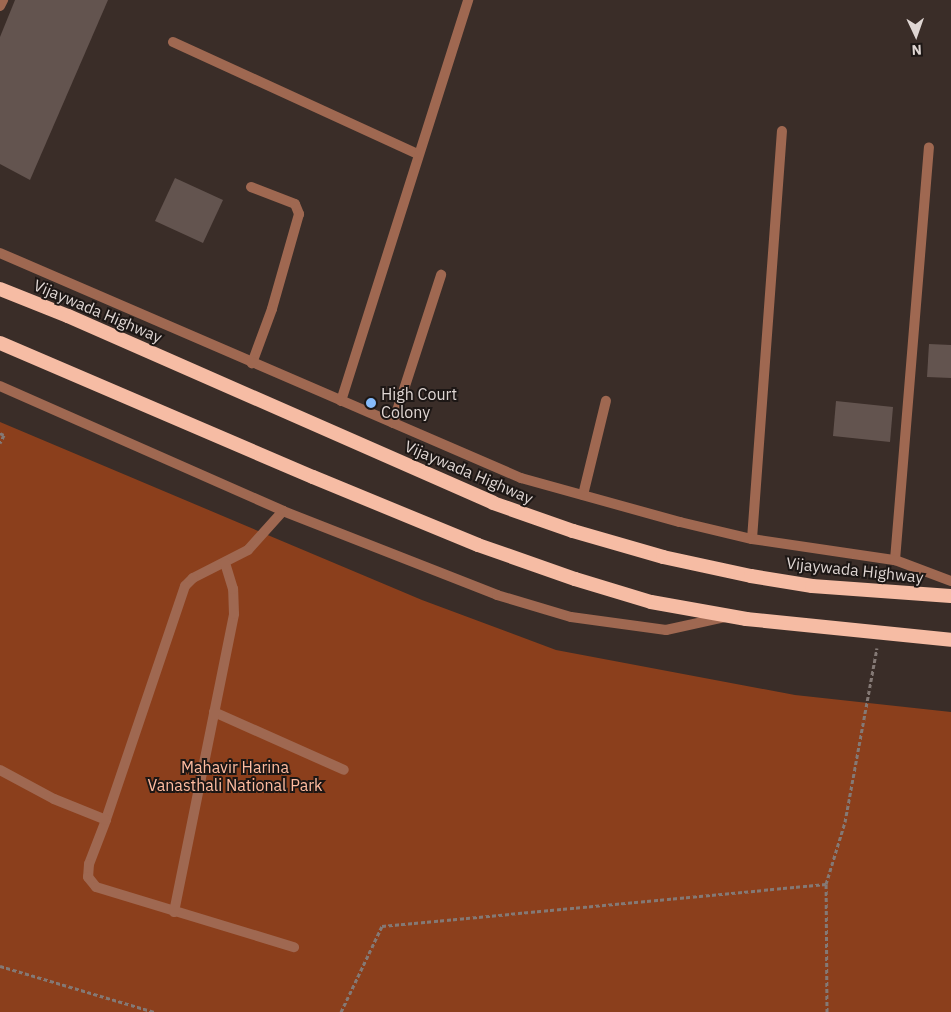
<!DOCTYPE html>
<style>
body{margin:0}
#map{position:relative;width:951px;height:1012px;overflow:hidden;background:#3a2d28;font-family:"IBM Plex Sans",sans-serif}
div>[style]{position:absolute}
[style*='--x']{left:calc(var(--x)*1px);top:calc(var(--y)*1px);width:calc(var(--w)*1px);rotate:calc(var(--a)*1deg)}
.green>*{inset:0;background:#8b3f1c}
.building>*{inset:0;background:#63544f}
.path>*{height:3px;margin-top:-1.5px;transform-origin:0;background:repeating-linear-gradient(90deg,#847975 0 4px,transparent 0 6.5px)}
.service>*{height:10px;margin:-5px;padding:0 5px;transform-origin:5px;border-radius:5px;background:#9f6851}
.minor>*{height:10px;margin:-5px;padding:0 5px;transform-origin:5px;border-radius:5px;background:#9f6851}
.tertiary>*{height:10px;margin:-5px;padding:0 5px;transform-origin:5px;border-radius:5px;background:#9f6851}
.trunk>*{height:14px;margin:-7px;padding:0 7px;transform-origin:7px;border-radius:7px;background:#f6bca4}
.dots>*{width:14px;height:14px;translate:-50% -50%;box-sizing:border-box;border:2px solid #1d1715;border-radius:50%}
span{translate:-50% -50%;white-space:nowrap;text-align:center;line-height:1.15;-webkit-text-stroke:4px #1d1715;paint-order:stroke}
.street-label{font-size:16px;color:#dfd6d3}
.poi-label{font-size:16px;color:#dfd6d3}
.left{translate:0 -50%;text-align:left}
.park-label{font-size:16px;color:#ffbca0}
.north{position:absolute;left:891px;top:10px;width:50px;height:50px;-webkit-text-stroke:4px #1d1715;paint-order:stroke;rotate:177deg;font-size:14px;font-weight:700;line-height:20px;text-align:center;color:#dfd6d3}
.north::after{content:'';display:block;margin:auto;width:18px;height:22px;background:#dfd6d3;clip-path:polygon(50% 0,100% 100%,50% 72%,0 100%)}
</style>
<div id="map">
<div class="green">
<div style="clip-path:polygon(0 422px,422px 600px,556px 650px,795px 695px,951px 712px,951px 1012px,0 1012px)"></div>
</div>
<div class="building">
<div style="clip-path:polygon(15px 0,108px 0,30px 180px,0 164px,0 37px)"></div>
<div style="clip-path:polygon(175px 178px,223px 200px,203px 243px,155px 221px)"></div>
<div style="clip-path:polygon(929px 344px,951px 345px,951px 378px,927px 377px)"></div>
<div style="clip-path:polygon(836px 401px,893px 407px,890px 442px,833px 436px)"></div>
</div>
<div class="path">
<div style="--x:0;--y:433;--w:4;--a:27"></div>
<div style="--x:4;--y:435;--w:9;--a:117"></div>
<div style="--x:0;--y:966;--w:161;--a:16.6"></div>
<div style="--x:341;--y:1012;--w:95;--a:-64.5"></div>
<div style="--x:382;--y:926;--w:446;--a:-5.4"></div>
<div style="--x:827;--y:1012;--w:128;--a:-90.4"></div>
<div style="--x:826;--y:884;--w:65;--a:-73"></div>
<div style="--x:845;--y:822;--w:177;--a:-79.6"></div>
</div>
<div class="service">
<div style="--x:0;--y:6;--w:7;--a:-63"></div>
<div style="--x:251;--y:187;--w:47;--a:21.1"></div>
<div style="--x:295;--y:204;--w:11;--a:68"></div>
<div style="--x:299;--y:214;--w:99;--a:105.9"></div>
<div style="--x:272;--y:309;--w:58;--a:110.3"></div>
<div style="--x:393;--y:423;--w:156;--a:-72"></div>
<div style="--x:583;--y:495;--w:97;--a:-76.3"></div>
<div style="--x:283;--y:511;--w:52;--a:131.9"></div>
<div style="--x:248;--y:550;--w:62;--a:153"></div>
<div style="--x:193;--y:578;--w:11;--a:135"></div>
<div style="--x:185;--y:586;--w:247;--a:108.7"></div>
<div style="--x:106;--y:820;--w:47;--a:111.1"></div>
<div style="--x:89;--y:864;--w:13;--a:94"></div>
<div style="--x:88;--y:877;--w:13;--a:51"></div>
<div style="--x:96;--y:887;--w:207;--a:16.9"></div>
<div style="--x:752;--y:539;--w:409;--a:-85.8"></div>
<div style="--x:895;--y:560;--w:414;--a:-85.3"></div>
<div style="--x:214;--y:712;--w:142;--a:24"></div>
<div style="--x:0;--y:770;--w:61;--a:28.2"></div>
<div style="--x:54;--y:799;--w:56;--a:22"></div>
<div style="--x:174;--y:912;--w:304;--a:-78.6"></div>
<div style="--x:234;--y:614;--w:25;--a:-92"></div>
<div style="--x:233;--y:589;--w:27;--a:-107"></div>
</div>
<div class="minor">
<div style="--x:173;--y:42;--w:269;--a:24.6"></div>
<div style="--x:341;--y:401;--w:421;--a:-72.4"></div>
</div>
<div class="tertiary">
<div style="--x:0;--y:253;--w:568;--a:23.36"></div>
<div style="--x:521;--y:478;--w:165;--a:15.5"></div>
<div style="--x:680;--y:522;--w:74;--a:13.3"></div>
<div style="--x:752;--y:539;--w:145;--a:8.4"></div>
<div style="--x:895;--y:560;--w:60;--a:20.6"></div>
<div style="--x:0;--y:386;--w:309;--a:23.8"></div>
<div style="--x:283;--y:511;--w:230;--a:21.4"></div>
<div style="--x:497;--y:595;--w:77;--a:16.6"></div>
<div style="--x:571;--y:617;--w:96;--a:7.8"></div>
<div style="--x:666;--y:630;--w:60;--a:-12.4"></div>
</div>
<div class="trunk">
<div style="--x:0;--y:289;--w:73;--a:21.7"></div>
<div style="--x:68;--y:316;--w:464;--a:23.7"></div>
<div style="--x:493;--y:503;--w:85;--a:19.3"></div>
<div style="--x:573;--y:531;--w:94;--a:16.1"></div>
<div style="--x:663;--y:557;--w:90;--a:12.2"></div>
<div style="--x:751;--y:576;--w:62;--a:9.3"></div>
<div style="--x:812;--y:586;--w:139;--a:4.1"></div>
<div style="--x:0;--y:343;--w:340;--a:23.2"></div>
<div style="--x:313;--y:477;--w:178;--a:22.4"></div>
<div style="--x:478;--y:545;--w:103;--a:19.3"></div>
<div style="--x:575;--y:579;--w:79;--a:16.8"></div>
<div style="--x:651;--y:602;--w:97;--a:10.1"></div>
<div style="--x:746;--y:619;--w:206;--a:5.8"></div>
</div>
<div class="dots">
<div style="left:371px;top:403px;background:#86bbfb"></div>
</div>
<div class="street-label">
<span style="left:98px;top:311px;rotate:23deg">Vijaywada Highway</span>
<span style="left:469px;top:472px;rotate:23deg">Vijaywada Highway</span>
<span style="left:855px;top:570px;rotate:6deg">Vijaywada Highway</span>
</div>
<div class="poi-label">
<span class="left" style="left:381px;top:403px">High Court<br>Colony</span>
</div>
<div class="park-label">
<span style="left:235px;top:776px">Mahavir Harina<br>Vanasthali National Park</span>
</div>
<div class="north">N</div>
</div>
